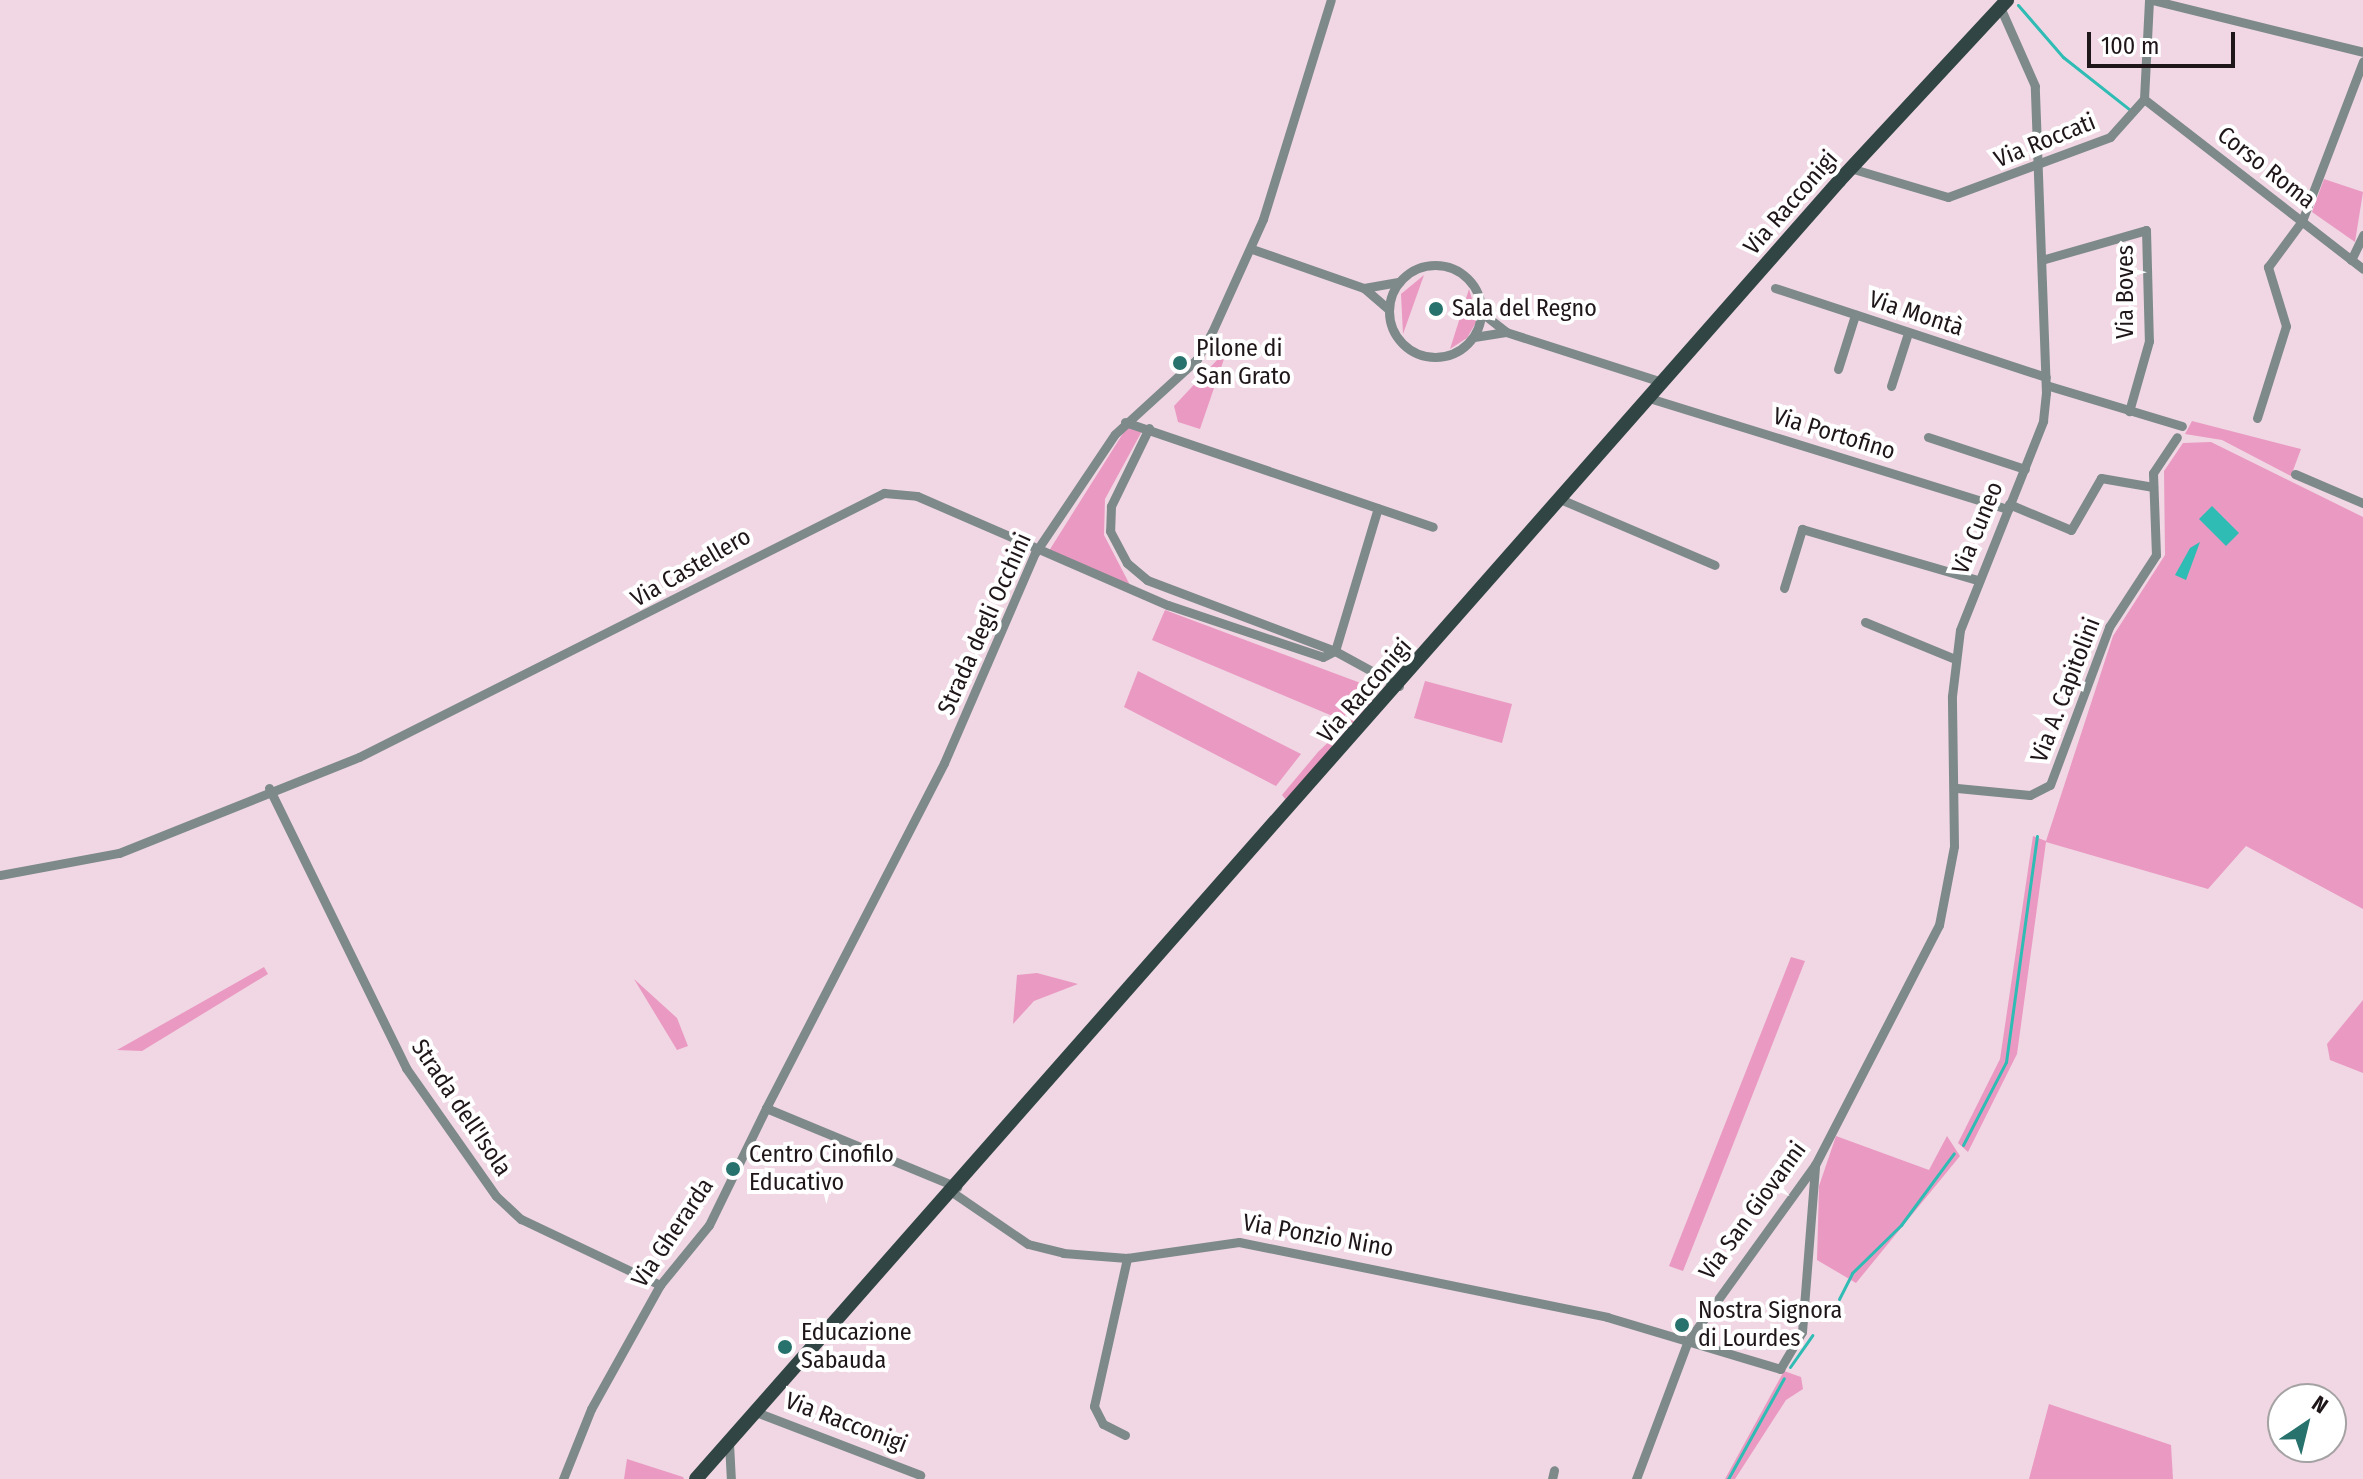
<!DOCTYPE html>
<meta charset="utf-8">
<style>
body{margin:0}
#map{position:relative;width:2363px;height:1479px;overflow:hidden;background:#f0d7e3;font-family:"Fira Sans Condensed",sans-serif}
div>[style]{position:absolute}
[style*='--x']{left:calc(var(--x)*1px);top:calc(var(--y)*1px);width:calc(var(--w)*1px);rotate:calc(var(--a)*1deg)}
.green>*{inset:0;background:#ea99c2}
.water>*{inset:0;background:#2ebcb4}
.stream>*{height:3px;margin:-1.5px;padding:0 1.5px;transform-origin:1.5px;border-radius:1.5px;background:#2ebcb4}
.street>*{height:9px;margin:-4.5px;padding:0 4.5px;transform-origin:4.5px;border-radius:4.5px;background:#7e8a89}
.street>.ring{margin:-4.5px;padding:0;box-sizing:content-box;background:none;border:9px solid #7e8a89;border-radius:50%}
.primary>*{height:14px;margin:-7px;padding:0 7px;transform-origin:7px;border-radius:7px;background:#314644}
.dots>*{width:22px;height:22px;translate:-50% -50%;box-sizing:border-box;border:4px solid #fff;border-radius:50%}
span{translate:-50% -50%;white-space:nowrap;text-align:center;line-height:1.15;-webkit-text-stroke:8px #fff;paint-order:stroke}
.street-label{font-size:24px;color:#1f161a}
.poi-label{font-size:24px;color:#1f161a}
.left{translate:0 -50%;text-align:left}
.north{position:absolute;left:2267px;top:1383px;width:80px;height:80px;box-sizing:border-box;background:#fff;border:2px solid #a5a2a3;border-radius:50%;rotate:35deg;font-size:22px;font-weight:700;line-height:32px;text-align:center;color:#1f161a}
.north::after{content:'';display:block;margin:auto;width:28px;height:36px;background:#28726d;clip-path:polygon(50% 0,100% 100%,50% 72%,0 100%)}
.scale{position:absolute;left:2087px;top:32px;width:148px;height:36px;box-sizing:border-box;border:4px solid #1f161a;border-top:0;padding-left:10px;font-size:24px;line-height:28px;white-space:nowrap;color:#1f161a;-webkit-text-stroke:6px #fff;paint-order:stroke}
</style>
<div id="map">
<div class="green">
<div style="clip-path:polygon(2324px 179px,2363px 192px,2355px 242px,2312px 212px)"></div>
<div style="clip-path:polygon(1424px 275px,1403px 334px,1401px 294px)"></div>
<div style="clip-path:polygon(1469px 289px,1478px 319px,1467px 338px,1450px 349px)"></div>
<div style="clip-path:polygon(1218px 359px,1224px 359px,1200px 429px,1178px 422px,1174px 406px)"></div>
<div style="clip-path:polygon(2192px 421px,2301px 449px,2291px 476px,2222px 440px,2185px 434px)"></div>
<div style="clip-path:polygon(1127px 427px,1142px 431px,1105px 499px,1104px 535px,1131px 587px,1047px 554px)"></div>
<div style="clip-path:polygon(2211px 442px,2363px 517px,2363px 909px,2246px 846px,2208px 889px,2046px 842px,2017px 1054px,1968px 1152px,1958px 1143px,2000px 1059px,2033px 836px,2046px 841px,2113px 636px,2165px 555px,2164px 471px,2183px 443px)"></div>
<div style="clip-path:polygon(1165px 610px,1366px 685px,1342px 720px,1152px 640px)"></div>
<div style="clip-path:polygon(1138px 671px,1301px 754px,1276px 786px,1124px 707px)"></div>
<div style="clip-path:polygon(1425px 681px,1512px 704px,1502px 743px,1414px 718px)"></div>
<div style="clip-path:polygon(1375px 698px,1286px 800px,1282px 795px,1318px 752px)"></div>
<div style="clip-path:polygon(1791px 957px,1805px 961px,1714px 1193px,1683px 1271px,1669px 1266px)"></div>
<div style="clip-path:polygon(264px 967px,268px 974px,142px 1051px,117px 1050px)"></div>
<div style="clip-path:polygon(1037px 973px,1078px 984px,1034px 1001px,1013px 1024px,1017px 975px)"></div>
<div style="clip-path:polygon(634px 979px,677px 1018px,688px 1046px,677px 1050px)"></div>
<div style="clip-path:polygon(2363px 1000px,2363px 1073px,2330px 1060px,2327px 1044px)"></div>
<div style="clip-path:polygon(1836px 1136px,1929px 1170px,1947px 1136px,1960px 1156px,1856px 1283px,1817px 1260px,1819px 1186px)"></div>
<div style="clip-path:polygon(1784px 1371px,1801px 1377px,1803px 1389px,1786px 1400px,1735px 1479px,1725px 1479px)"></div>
<div style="clip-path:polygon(2049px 1404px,2171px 1445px,2173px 1479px,2029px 1479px)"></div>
<div style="clip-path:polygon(627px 1459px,683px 1477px,684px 1479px,624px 1479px)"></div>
</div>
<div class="water">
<div style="clip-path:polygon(2212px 506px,2239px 533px,2226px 546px,2199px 519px)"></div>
<div style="clip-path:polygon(2200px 542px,2186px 580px,2175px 575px,2190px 548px)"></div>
</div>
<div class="stream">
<div style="--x:2018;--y:5;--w:69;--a:49.1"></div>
<div style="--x:2063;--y:57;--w:85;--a:38.3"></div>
<div style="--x:1963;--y:1145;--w:93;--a:-62.6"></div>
<div style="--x:2006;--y:1062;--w:228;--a:-82.2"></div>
<div style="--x:1839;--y:1299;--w:29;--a:-63"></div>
<div style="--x:1852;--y:1273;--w:69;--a:-44.4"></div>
<div style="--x:1901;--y:1225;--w:89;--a:-53.6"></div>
<div style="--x:1790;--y:1367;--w:39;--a:-55"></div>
<div style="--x:1728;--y:1479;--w:115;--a:-61"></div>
</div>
<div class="street">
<div style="--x:2152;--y:0;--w:217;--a:13.8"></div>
<div style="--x:2144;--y:99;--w:277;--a:37.8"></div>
<div style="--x:1850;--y:168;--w:102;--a:16.5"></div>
<div style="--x:1948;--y:197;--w:173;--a:-20.3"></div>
<div style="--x:2110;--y:137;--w:51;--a:-48.2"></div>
<div style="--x:2144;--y:99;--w:99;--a:-87.1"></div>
<div style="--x:1252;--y:249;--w:119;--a:19.2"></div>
<div style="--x:1364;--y:288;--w:33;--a:41"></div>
<div style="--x:2045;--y:259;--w:105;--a:-16"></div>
<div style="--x:2146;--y:230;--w:111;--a:88.5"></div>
<div style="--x:2149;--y:341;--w:73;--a:105.9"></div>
<div style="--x:2351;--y:260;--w:28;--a:-64"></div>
<div class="ring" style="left:1389px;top:265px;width:83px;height:83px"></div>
<div style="--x:1364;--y:288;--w:36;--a:-10"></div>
<div style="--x:1775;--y:288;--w:285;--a:18.2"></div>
<div style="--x:1482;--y:313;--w:31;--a:38"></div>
<div style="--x:1506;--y:332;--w:164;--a:17.8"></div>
<div style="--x:1474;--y:337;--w:32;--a:-9"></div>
<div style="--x:1838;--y:369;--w:57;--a:-72.5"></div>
<div style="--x:2046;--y:385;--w:142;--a:16.8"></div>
<div style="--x:1891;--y:386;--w:56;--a:-72.2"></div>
<div style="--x:1649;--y:398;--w:376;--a:17.2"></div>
<div style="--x:2257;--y:418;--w:96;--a:-72.5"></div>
<div style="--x:2286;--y:326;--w:62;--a:-107"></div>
<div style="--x:2268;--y:267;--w:57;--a:-53.5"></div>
<div style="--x:2302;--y:221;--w:171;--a:-69.1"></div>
<div style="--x:1125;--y:422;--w:325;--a:18.8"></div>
<div style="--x:1149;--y:428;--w:87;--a:116"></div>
<div style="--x:1111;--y:506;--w:25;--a:92"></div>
<div style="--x:1110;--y:531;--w:36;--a:62"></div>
<div style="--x:1127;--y:563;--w:26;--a:40"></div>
<div style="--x:1147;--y:580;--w:201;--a:20.7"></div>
<div style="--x:1335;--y:651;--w:149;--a:-73.3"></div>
<div style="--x:1928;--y:437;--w:102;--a:18.3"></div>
<div style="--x:2295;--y:474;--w:74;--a:23.1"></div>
<div style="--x:1560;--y:499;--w:168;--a:23.1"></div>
<div style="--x:2009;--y:504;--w:67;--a:22.8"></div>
<div style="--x:2071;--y:530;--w:60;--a:-60"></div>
<div style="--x:2101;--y:478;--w:53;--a:9.8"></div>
<div style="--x:1784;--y:588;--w:62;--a:-73"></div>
<div style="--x:1802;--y:529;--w:183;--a:16.2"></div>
<div style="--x:1865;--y:622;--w:97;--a:22.3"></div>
<div style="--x:269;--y:788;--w:312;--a:63.9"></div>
<div style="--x:406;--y:1068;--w:156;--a:54.9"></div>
<div style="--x:496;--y:1196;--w:34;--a:43"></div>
<div style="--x:521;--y:1219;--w:154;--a:25.4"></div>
<div style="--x:1957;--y:788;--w:73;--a:5.5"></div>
<div style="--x:2030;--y:795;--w:22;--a:-27"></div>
<div style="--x:2050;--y:785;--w:169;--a:-69.5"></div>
<div style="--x:2109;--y:627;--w:86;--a:-56.9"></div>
<div style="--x:2156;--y:555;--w:82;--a:-92.1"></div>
<div style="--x:2153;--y:473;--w:43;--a:-56.3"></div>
<div style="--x:0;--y:875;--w:121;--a:-10.5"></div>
<div style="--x:119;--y:853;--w:258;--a:-21.8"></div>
<div style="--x:359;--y:757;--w:588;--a:-26.7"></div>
<div style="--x:884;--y:493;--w:33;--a:5"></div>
<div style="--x:917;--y:496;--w:274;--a:23.5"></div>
<div style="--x:1168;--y:605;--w:163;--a:18.5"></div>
<div style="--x:1323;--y:657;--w:13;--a:-27"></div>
<div style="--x:1335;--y:651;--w:73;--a:28.7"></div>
<div style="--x:766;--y:1108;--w:388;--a:-62.7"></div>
<div style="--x:944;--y:763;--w:229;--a:-66.6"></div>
<div style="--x:1035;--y:553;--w:143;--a:-56.1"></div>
<div style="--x:1115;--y:434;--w:111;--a:-42.4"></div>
<div style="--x:1197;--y:359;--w:31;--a:-61"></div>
<div style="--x:1212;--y:332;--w:124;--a:-65.7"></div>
<div style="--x:1263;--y:219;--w:229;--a:-72.8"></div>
<div style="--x:952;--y:1192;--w:92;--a:34.4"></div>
<div style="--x:1028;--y:1244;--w:36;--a:14"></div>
<div style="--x:1063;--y:1253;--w:64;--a:4.5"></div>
<div style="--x:1127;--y:1258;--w:113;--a:-8.1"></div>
<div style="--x:1239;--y:1242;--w:376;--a:11.5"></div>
<div style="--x:1607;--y:1317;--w:181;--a:16.7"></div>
<div style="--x:1780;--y:1369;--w:43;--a:-59.3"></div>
<div style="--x:1802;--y:1332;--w:168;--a:-85.5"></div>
<div style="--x:756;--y:1412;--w:176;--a:21"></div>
<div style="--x:1125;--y:1435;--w:25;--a:-153"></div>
<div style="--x:1103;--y:1424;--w:20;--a:-117"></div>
<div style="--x:1094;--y:1406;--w:152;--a:-77.4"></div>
<div style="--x:729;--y:1443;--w:36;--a:87"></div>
<div style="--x:563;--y:1479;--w:75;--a:-68.2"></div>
<div style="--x:591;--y:1409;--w:142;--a:-60.9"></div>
<div style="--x:660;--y:1285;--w:77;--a:-50.8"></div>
<div style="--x:709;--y:1225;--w:130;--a:-64"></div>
<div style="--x:766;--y:1108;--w:207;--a:22.5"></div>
<div style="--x:1552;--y:1479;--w:9;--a:-77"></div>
<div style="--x:1636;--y:1479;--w:147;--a:-69.4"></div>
<div style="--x:1688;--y:1341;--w:217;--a:-54.2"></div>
<div style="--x:1815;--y:1165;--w:270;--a:-62.7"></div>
<div style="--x:1939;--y:925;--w:80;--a:-79.2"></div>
<div style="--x:1954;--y:846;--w:150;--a:-90.8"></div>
<div style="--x:1952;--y:696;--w:66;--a:-83.1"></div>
<div style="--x:1960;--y:630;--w:225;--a:-68.3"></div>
<div style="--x:2043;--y:421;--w:28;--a:-84"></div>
<div style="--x:2046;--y:393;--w:307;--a:-92.1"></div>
<div style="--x:2035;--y:86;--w:86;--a:-113.9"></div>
</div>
<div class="primary">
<div style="--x:696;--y:1479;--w:1730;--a:-48.63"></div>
<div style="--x:1839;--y:181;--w:247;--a:-47.1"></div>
</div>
<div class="dots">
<div style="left:1436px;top:309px;background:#28726d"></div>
<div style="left:1180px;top:363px;background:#28726d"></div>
<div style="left:733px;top:1169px;background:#28726d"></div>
<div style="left:1682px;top:1325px;background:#28726d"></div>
<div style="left:785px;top:1347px;background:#28726d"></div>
</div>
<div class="street-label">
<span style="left:2045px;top:141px;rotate:-22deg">Via Roccati</span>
<span style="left:2266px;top:168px;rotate:38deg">Corso Roma</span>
<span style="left:1791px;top:203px;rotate:-49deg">Via Racconigi</span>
<span style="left:2126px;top:292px;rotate:-90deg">Via Boves</span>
<span style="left:1916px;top:314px;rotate:18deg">Via Montà</span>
<span style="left:1834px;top:434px;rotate:17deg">Via Portofino</span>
<span style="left:1978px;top:528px;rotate:-68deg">Via Cuneo</span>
<span style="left:691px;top:568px;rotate:-30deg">Via Castellero</span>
<span style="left:985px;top:624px;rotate:-66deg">Strada degli Occhini</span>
<span style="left:2066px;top:690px;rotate:-69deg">Via A. Capitolini</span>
<span style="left:1365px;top:691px;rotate:-49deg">Via Racconigi</span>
<span style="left:461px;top:1108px;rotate:56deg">Strada dell'Isola</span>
<span style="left:1753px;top:1211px;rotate:-54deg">Via San Giovanni</span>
<span style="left:673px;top:1233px;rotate:-56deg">Via Gherarda</span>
<span style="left:1318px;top:1236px;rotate:10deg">Via Ponzio Nino</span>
<span style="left:846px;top:1423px;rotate:21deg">Via Racconigi</span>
</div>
<div class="poi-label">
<span class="left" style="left:1452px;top:309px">Sala del Regno</span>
<span class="left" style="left:1196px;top:363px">Pilone di<br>San Grato</span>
<span class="left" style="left:749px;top:1169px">Centro Cinofilo<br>Educativo</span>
<span class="left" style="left:1698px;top:1325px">Nostra Signora<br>di Lourdes</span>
<span class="left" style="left:801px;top:1347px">Educazione<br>Sabauda</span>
</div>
<div class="north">N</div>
<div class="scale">100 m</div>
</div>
